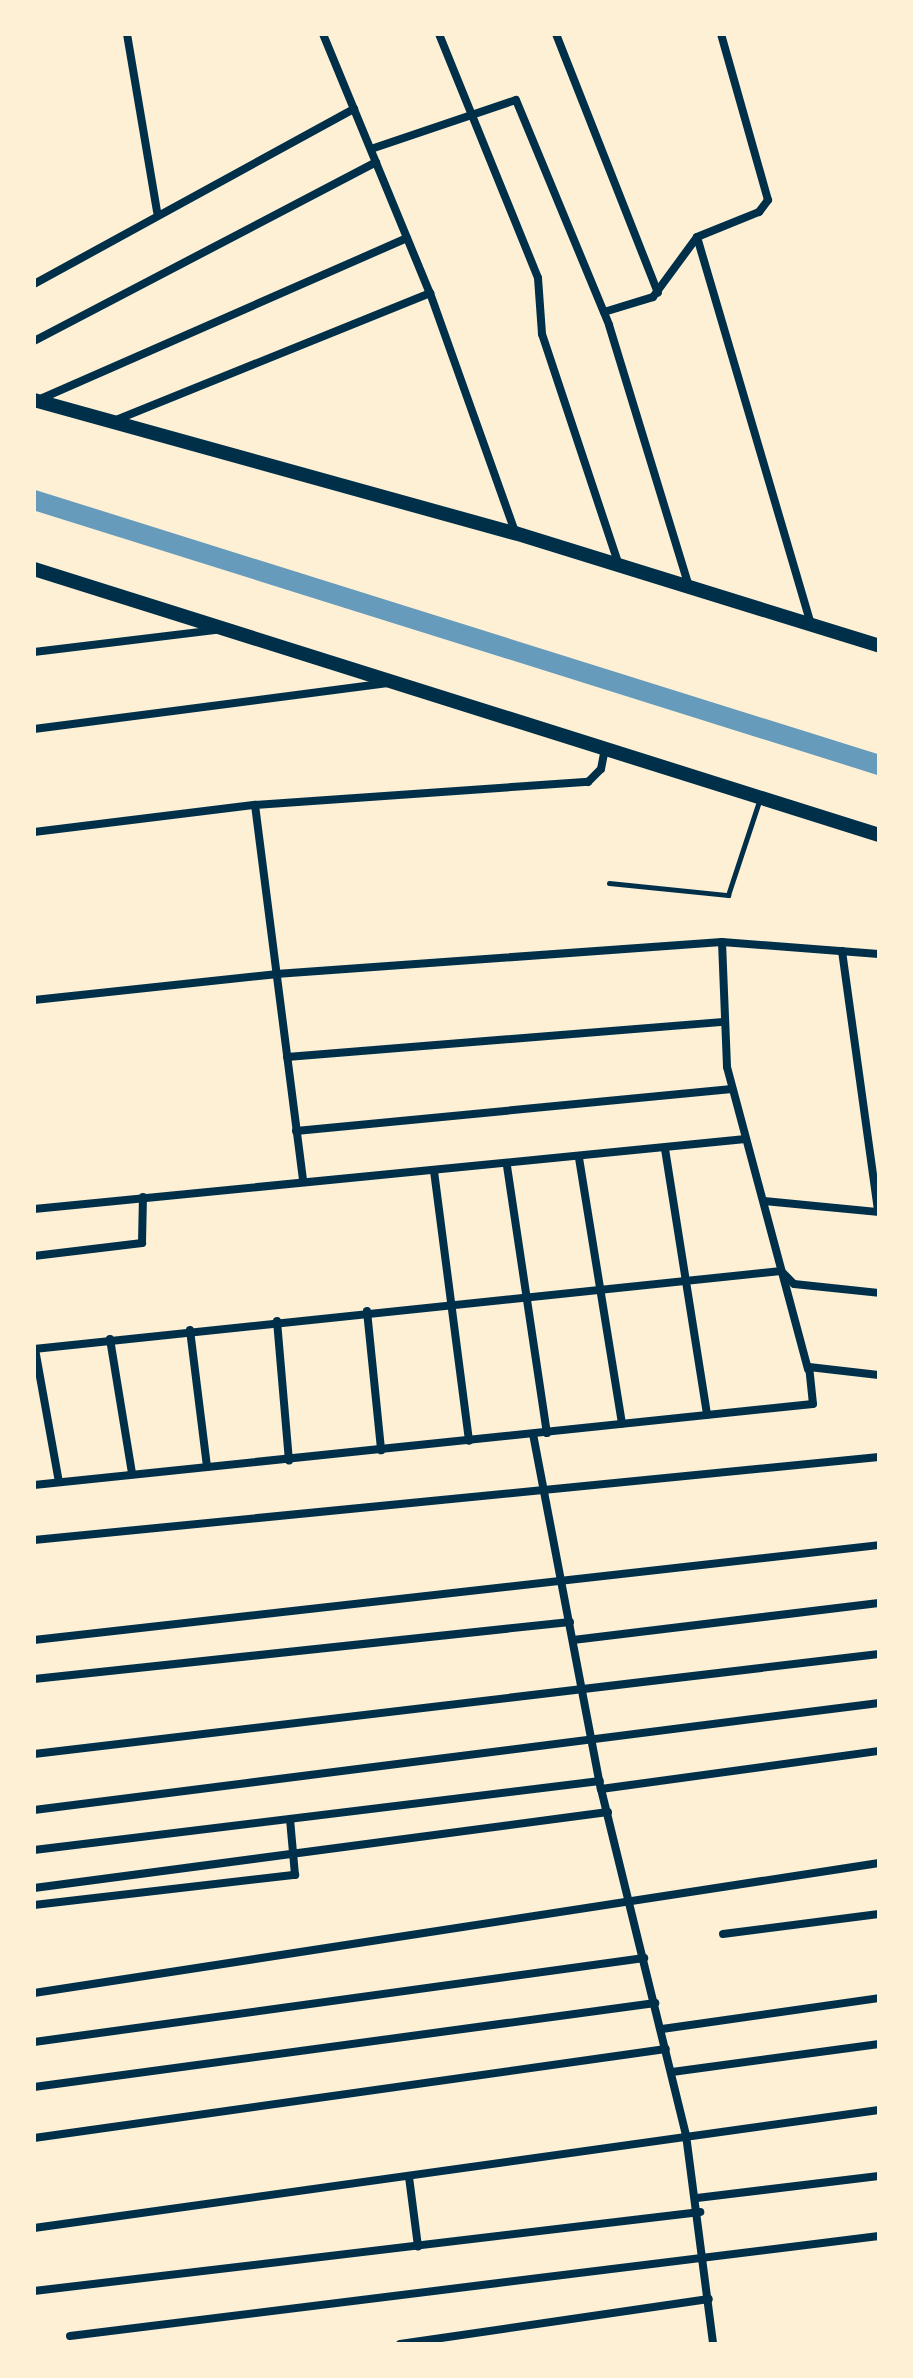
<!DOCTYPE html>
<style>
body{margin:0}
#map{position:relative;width:913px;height:2378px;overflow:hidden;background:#fdf0d5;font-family:"Noto Sans",sans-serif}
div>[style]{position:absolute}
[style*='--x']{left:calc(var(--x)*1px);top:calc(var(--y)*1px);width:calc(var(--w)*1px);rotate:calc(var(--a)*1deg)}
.canal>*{height:20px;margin:-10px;padding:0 10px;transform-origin:10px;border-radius:10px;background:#669bbc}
.service>*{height:5px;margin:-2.5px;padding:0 2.5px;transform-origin:2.5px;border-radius:2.5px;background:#003049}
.minor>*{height:8px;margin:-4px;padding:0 4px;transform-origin:4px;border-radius:4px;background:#003049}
.tertiary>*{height:14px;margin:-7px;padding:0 7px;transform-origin:7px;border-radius:7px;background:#003049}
.secondary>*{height:14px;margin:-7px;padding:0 7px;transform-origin:7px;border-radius:7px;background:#003049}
span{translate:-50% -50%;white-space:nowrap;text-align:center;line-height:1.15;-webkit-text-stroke:8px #fdf0d5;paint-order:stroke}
.frame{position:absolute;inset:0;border:36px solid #fdf0d5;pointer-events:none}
</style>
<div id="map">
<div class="canal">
<div style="--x:34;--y:500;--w:886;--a:17.41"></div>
</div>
<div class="service">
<div style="--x:609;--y:883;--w:120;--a:5.8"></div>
<div style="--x:728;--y:895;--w:102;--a:-71.7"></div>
</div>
<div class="minor">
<div style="--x:127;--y:34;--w:180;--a:80.4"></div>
<div style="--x:323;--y:34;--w:280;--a:67.6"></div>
<div style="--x:430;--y:293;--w:254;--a:70.4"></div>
<div style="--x:439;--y:34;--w:263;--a:67.9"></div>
<div style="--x:538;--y:278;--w:56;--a:85.9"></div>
<div style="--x:542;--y:334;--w:243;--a:71.6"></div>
<div style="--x:556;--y:34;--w:278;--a:68.5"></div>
<div style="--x:371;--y:149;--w:153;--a:-18.7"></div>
<div style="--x:516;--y:100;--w:243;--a:67.5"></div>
<div style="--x:609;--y:325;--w:274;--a:73"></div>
<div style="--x:697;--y:237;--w:403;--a:73.6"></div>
<div style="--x:34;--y:284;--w:365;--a:-28.7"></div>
<div style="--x:604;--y:312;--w:51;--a:-17"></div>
<div style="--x:653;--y:297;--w:74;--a:-53.7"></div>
<div style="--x:697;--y:237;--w:67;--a:-22"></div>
<div style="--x:759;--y:212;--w:15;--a:-53"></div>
<div style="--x:768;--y:200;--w:173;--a:-105.8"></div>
<div style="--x:34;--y:341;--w:386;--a:-27.6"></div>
<div style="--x:38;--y:400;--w:403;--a:-23.7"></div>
<div style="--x:116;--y:420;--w:339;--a:-22"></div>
<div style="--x:34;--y:652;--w:182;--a:-6.9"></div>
<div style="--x:34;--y:729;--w:357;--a:-7.4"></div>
<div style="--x:255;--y:805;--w:378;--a:82.7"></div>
<div style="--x:34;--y:832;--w:223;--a:-7"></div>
<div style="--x:255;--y:805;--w:334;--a:-4"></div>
<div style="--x:588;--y:782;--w:18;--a:-45"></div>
<div style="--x:601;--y:769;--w:21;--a:-79"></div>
<div style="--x:722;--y:942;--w:125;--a:87.7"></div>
<div style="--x:727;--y:1067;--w:313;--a:75"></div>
<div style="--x:842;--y:951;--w:263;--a:82.1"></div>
<div style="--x:34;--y:1000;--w:243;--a:-6.1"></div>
<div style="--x:276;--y:974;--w:447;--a:-4.1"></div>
<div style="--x:722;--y:942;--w:157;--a:4.4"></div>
<div style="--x:287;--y:1057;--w:438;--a:-4.6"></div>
<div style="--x:296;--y:1131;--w:438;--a:-5.5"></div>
<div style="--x:665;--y:1149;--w:269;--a:81"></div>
<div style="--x:579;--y:1158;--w:269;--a:80.8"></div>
<div style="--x:507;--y:1166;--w:270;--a:81.5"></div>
<div style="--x:434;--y:1171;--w:272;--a:82.6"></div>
<div style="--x:764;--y:1201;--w:116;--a:5.5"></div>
<div style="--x:34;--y:1209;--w:715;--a:-5.61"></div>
<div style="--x:34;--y:1256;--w:109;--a:-6.9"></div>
<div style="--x:142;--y:1243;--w:46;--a:-88.8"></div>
<div style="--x:367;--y:1311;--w:140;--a:84.2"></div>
<div style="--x:277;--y:1321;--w:140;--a:85.1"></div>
<div style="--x:190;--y:1330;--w:138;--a:82.9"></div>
<div style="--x:110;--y:1339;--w:137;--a:80.7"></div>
<div style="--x:34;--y:1349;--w:751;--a:-5.96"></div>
<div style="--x:781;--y:1271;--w:18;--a:45"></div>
<div style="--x:794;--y:1284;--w:85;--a:6"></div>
<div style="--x:35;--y:1349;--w:135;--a:79.8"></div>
<div style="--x:533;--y:1434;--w:361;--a:79.2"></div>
<div style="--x:601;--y:1789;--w:356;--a:76.2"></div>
<div style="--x:686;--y:2135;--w:211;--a:82.6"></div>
<div style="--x:34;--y:1485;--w:783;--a:-5.94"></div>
<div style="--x:813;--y:1404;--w:37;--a:-96"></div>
<div style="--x:809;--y:1367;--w:70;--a:6.5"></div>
<div style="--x:34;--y:1540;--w:849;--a:-5.61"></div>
<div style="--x:34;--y:1640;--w:850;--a:-6.41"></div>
<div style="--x:573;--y:1640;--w:308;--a:-6.9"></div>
<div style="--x:34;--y:1679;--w:539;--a:-6.07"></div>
<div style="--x:34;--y:1754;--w:851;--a:-6.75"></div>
<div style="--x:601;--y:1789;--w:281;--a:-7.8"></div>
<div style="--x:34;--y:1810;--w:852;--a:-7.22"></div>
<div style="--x:34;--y:1850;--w:570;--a:-6.95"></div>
<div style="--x:34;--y:1888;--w:579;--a:-7.54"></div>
<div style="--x:34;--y:1905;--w:263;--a:-6.6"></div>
<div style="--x:295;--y:1875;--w:56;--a:-95.1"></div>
<div style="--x:723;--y:1934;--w:157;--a:-7.3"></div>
<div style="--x:34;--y:1993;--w:855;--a:-8.75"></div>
<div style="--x:662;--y:2029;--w:219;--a:-8.1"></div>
<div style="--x:34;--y:2042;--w:616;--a:-7.84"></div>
<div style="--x:672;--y:2072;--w:209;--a:-7.7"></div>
<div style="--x:34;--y:2087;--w:627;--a:-7.7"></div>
<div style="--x:34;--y:2138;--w:638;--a:-8.02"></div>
<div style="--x:409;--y:2177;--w:70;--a:82.6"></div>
<div style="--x:697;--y:2198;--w:183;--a:-6.9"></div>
<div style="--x:34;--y:2228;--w:853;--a:-7.95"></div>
<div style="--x:34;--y:2291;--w:671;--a:-6.76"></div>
<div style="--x:70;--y:2336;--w:815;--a:-7.05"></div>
<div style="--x:400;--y:2344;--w:312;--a:-8.3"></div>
</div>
<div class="tertiary">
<div style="--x:34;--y:400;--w:499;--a:15.5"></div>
<div style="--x:515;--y:533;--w:381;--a:17.2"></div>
</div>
<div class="secondary">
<div style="--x:34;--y:569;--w:886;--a:17.47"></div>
</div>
<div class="frame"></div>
</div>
